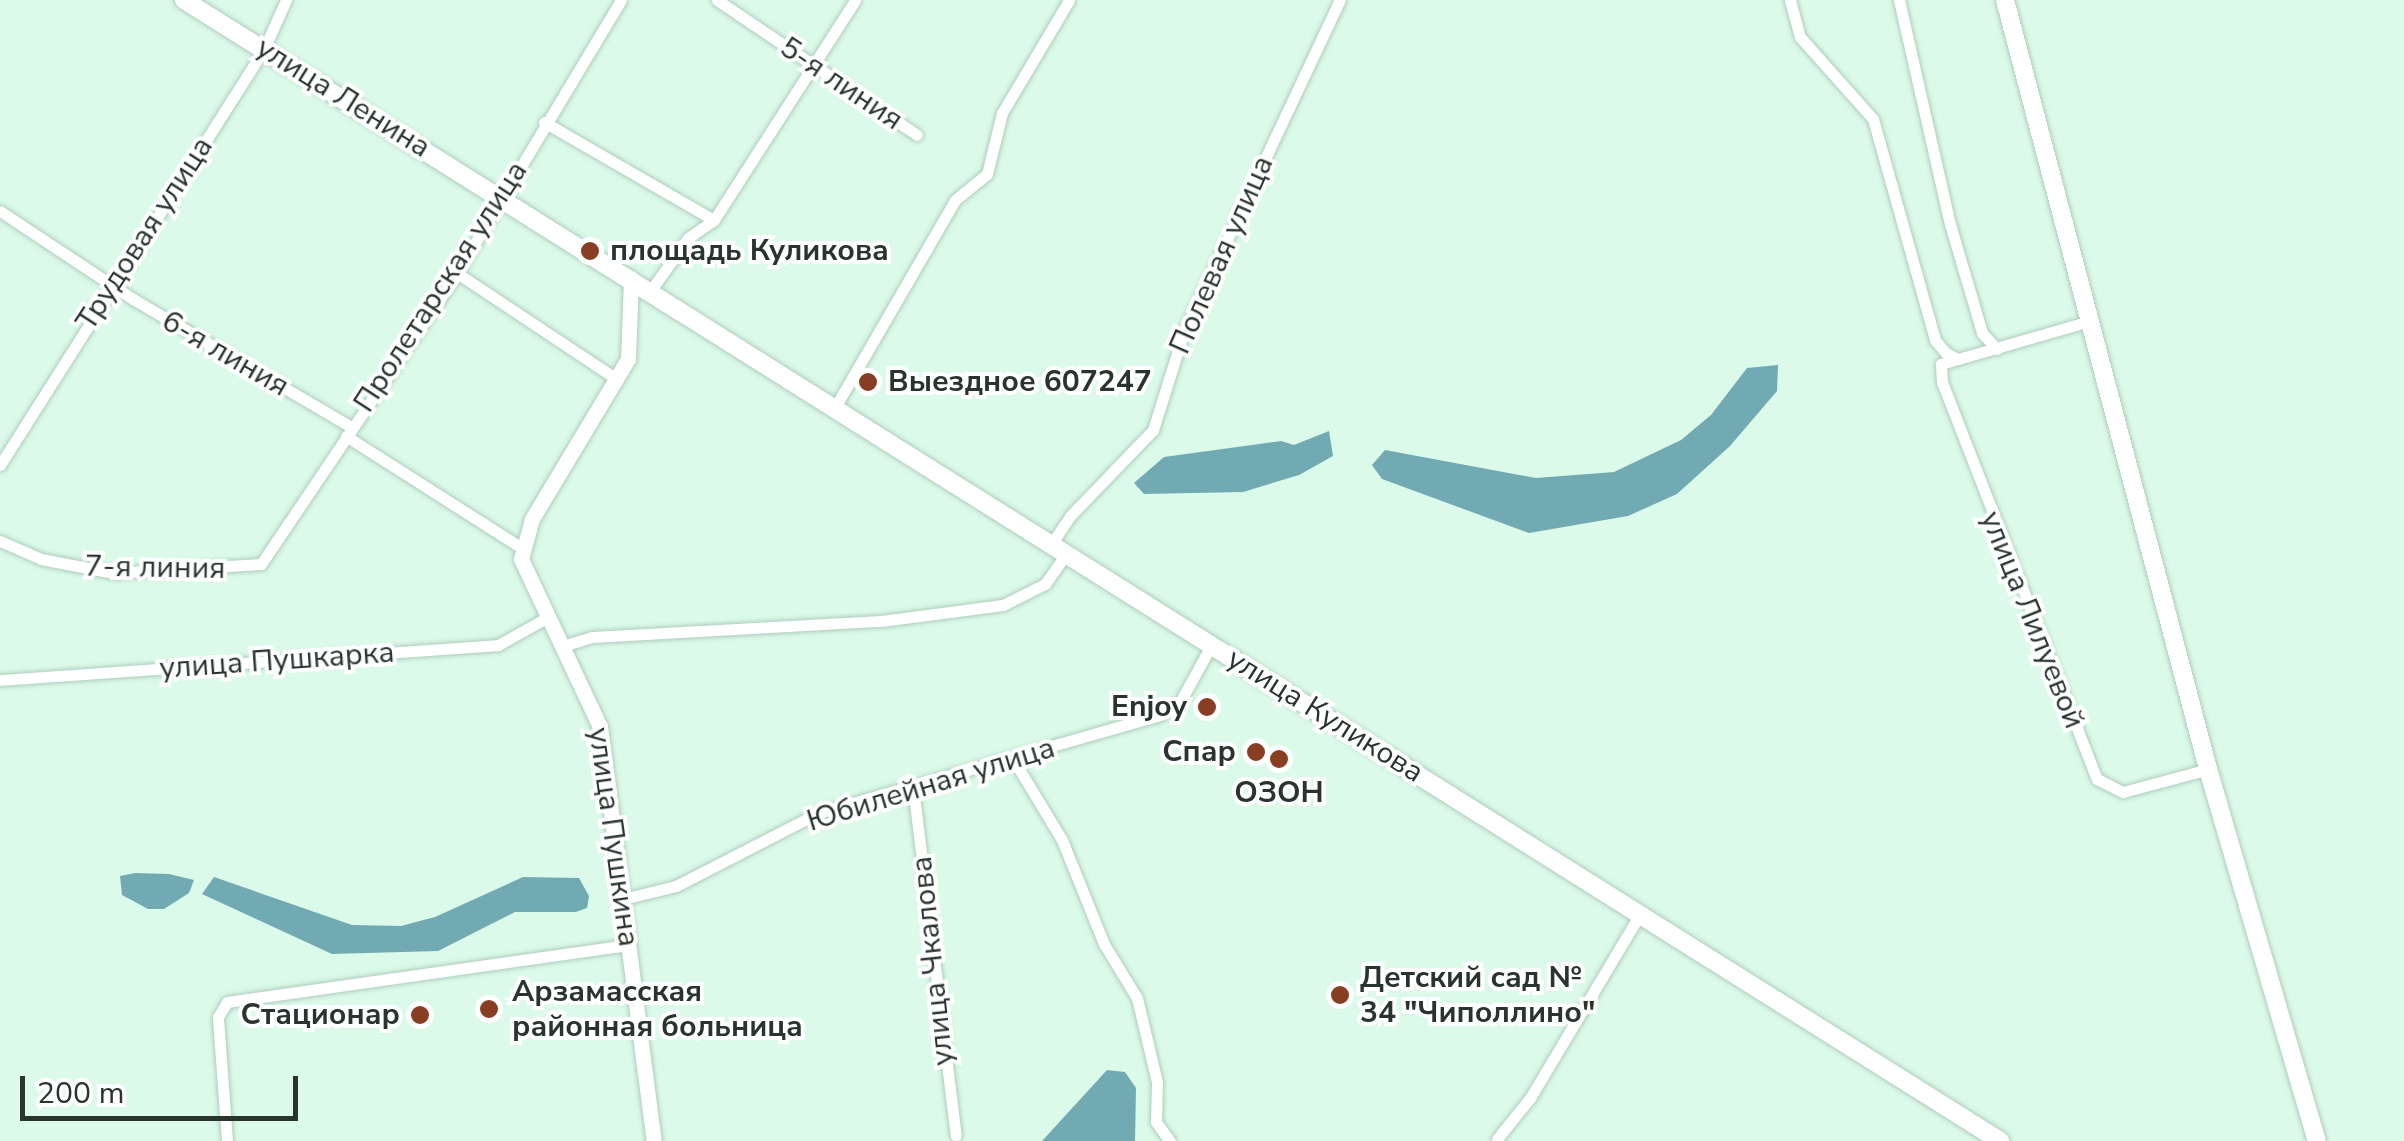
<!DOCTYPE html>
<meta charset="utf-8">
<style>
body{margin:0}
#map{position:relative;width:2404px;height:1141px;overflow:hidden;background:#dbfae9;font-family:"Nunito Sans",sans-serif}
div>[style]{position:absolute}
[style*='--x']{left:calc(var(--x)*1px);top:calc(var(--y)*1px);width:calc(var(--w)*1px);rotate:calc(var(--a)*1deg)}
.water>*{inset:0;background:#72aab4}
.roads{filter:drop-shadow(0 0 2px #afccbc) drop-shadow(0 0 2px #afccbc)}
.street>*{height:11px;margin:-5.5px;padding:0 5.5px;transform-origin:5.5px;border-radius:5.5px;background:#fff}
.secondary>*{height:15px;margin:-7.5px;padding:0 7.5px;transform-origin:7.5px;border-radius:7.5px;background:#fff}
.primary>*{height:18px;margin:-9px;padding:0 9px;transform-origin:9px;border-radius:9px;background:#fff}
.dots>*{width:28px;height:28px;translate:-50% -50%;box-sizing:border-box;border:5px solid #fff;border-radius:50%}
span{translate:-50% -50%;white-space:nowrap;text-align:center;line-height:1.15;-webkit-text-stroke:8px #fff;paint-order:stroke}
.street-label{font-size:30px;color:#28342d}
.poi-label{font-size:30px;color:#28342d;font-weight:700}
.left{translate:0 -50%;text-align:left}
.right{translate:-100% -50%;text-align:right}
.scale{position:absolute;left:20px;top:1076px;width:278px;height:45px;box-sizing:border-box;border:5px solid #28342d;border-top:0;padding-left:12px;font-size:30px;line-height:35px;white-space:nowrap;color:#28342d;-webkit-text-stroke:8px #fff;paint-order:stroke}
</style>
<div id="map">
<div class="water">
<div style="clip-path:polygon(1778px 365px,1777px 391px,1730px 446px,1677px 494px,1628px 516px,1529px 533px,1382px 479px,1372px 465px,1385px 450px,1536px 478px,1614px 472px,1681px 440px,1711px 415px,1747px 368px)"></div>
<div style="clip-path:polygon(1329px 431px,1333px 456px,1299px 475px,1243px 492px,1144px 494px,1134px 483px,1164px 457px,1281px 441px,1294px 445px)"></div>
<div style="clip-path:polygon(135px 873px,169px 874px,194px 880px,189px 893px,164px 909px,148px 909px,122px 895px,120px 876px)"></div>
<div style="clip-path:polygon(214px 877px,352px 925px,401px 926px,435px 917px,523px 877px,579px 878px,589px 896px,587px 908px,576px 912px,515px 912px,438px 951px,332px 954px,202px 894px)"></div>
<div style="clip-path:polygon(1107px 1070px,1125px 1072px,1136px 1088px,1135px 1141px,1042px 1141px)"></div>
</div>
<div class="roads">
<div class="street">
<div style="--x:717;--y:0;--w:241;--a:34"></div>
<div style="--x:1790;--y:0;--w:38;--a:75"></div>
<div style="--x:1800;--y:37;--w:110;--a:48.3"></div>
<div style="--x:1873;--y:119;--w:230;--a:74.3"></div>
<div style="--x:1935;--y:340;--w:17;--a:50"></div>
<div style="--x:1946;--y:353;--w:13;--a:27"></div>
<div style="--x:1958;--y:359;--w:137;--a:-16.1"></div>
<div style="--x:1899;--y:0;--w:230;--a:77.2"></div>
<div style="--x:1950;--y:224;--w:114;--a:73.6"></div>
<div style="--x:1982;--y:333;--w:22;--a:47"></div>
<div style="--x:544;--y:122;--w:196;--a:30"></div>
<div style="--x:0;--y:211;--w:159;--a:33.5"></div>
<div style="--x:133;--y:299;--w:253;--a:30.4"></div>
<div style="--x:457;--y:273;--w:193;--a:33.6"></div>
<div style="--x:651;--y:290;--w:64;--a:-54.6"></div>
<div style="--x:688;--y:238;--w:32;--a:-35"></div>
<div style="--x:714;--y:220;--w:261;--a:-57.3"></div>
<div style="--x:1958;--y:359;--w:18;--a:164"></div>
<div style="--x:1941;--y:364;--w:18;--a:87"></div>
<div style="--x:1942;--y:382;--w:426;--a:68.7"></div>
<div style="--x:2097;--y:779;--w:29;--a:27"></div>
<div style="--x:2123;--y:792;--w:88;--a:-15.1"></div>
<div style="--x:834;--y:409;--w:241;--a:-59.9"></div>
<div style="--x:955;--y:200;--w:41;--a:-39.1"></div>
<div style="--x:987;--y:174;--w:63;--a:-76.2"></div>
<div style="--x:1002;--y:113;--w:131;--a:-59.3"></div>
<div style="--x:346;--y:436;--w:209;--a:32.5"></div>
<div style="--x:0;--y:465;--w:493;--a:-57.6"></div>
<div style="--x:264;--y:49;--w:54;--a:-65.8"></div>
<div style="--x:0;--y:541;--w:45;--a:23.7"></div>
<div style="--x:41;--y:559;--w:74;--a:10.9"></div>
<div style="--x:114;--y:573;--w:147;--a:-3.5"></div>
<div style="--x:261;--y:564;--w:351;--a:-56"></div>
<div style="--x:457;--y:273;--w:318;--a:-59"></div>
<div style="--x:1052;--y:543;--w:32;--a:-56"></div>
<div style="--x:1070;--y:516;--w:120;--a:-46"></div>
<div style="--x:1153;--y:430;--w:104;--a:-72.6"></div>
<div style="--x:1184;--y:331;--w:366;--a:-64.8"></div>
<div style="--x:566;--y:645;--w:27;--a:-17"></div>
<div style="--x:592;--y:637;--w:289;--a:-3.2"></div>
<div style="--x:881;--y:621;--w:123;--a:-7.5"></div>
<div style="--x:1003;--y:605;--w:47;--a:-26.6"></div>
<div style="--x:1045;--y:584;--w:38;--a:-55"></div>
<div style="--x:0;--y:680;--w:499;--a:-4"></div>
<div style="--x:498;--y:645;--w:57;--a:-29.2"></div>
<div style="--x:1013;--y:759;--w:95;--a:58.8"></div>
<div style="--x:1062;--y:840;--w:112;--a:68"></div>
<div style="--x:1104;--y:944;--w:63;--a:58.6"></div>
<div style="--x:1137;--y:998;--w:86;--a:76.6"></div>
<div style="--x:1157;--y:1082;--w:40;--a:91.4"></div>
<div style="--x:1156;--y:1122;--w:24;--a:54"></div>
<div style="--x:913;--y:787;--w:351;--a:83"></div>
<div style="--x:623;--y:899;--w:55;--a:-13.8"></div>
<div style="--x:676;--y:886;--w:160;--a:-27.2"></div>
<div style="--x:818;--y:813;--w:356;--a:-16"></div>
<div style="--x:1160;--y:715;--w:24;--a:-33"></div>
<div style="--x:1180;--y:702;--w:66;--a:-61.1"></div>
<div style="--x:1497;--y:1139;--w:53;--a:-51.2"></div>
<div style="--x:1530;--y:1098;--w:214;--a:-59.1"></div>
<div style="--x:227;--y:1141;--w:124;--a:-94.2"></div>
<div style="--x:218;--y:1017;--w:17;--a:-59"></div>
<div style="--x:227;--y:1002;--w:406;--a:-8.1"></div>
</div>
<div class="secondary">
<div style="--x:631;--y:278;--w:81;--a:92.1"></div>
<div style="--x:628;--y:359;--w:187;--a:121"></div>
<div style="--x:532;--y:519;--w:41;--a:105.4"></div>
<div style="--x:521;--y:559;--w:186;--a:64.8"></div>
<div style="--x:600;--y:727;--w:418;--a:82.6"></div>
</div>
<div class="primary">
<div style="--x:184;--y:0;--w:2145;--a:32.14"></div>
<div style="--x:2005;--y:0;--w:795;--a:75.21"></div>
<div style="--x:2208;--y:769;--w:388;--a:73.7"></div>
</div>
</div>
<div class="dots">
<div style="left:590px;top:251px;background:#873e22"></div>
<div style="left:868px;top:382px;background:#873e22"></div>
<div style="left:1207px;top:707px;background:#873e22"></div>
<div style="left:1256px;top:752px;background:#873e22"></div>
<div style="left:1279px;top:759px;background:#873e22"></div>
<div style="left:1340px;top:995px;background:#873e22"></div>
<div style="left:489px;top:1009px;background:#873e22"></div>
<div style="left:420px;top:1015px;background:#873e22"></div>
</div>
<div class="street-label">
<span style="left:841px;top:84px;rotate:34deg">5-я линия</span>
<span style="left:343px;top:98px;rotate:32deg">улица Ленина</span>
<span style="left:145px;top:234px;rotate:-57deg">Трудовая улица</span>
<span style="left:1222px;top:255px;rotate:-66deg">Полевая улица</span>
<span style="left:441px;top:287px;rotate:-57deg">Пролетарская улица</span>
<span style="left:225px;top:354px;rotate:30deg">6-я линия</span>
<span style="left:155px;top:568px;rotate:1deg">7-я линия</span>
<span style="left:2032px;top:620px;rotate:68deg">улица Лилуевой</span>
<span style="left:277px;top:661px;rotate:-4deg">улица Пушкарка</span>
<span style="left:1325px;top:716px;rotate:32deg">улица Куликова</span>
<span style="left:931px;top:785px;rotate:-17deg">Юбилейная улица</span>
<span style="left:613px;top:837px;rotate:82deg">улица Пушкина</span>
<span style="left:933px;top:961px;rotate:-96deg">улица Чкалова</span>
</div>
<div class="poi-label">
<span class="left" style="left:610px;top:251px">площадь Куликова</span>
<span class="left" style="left:888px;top:382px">Выездное 607247</span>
<span class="right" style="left:1187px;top:707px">Enjoy</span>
<span class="right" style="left:1236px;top:752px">Спар</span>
<span style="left:1279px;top:793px">ОЗОН</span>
<span class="left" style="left:1360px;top:995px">Детский сад №<br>34 "Чиполлино"</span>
<span class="left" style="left:512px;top:1009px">Арзамасская<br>районная больница</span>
<span class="right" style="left:400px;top:1015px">Стационар</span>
</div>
<div class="scale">200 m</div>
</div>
